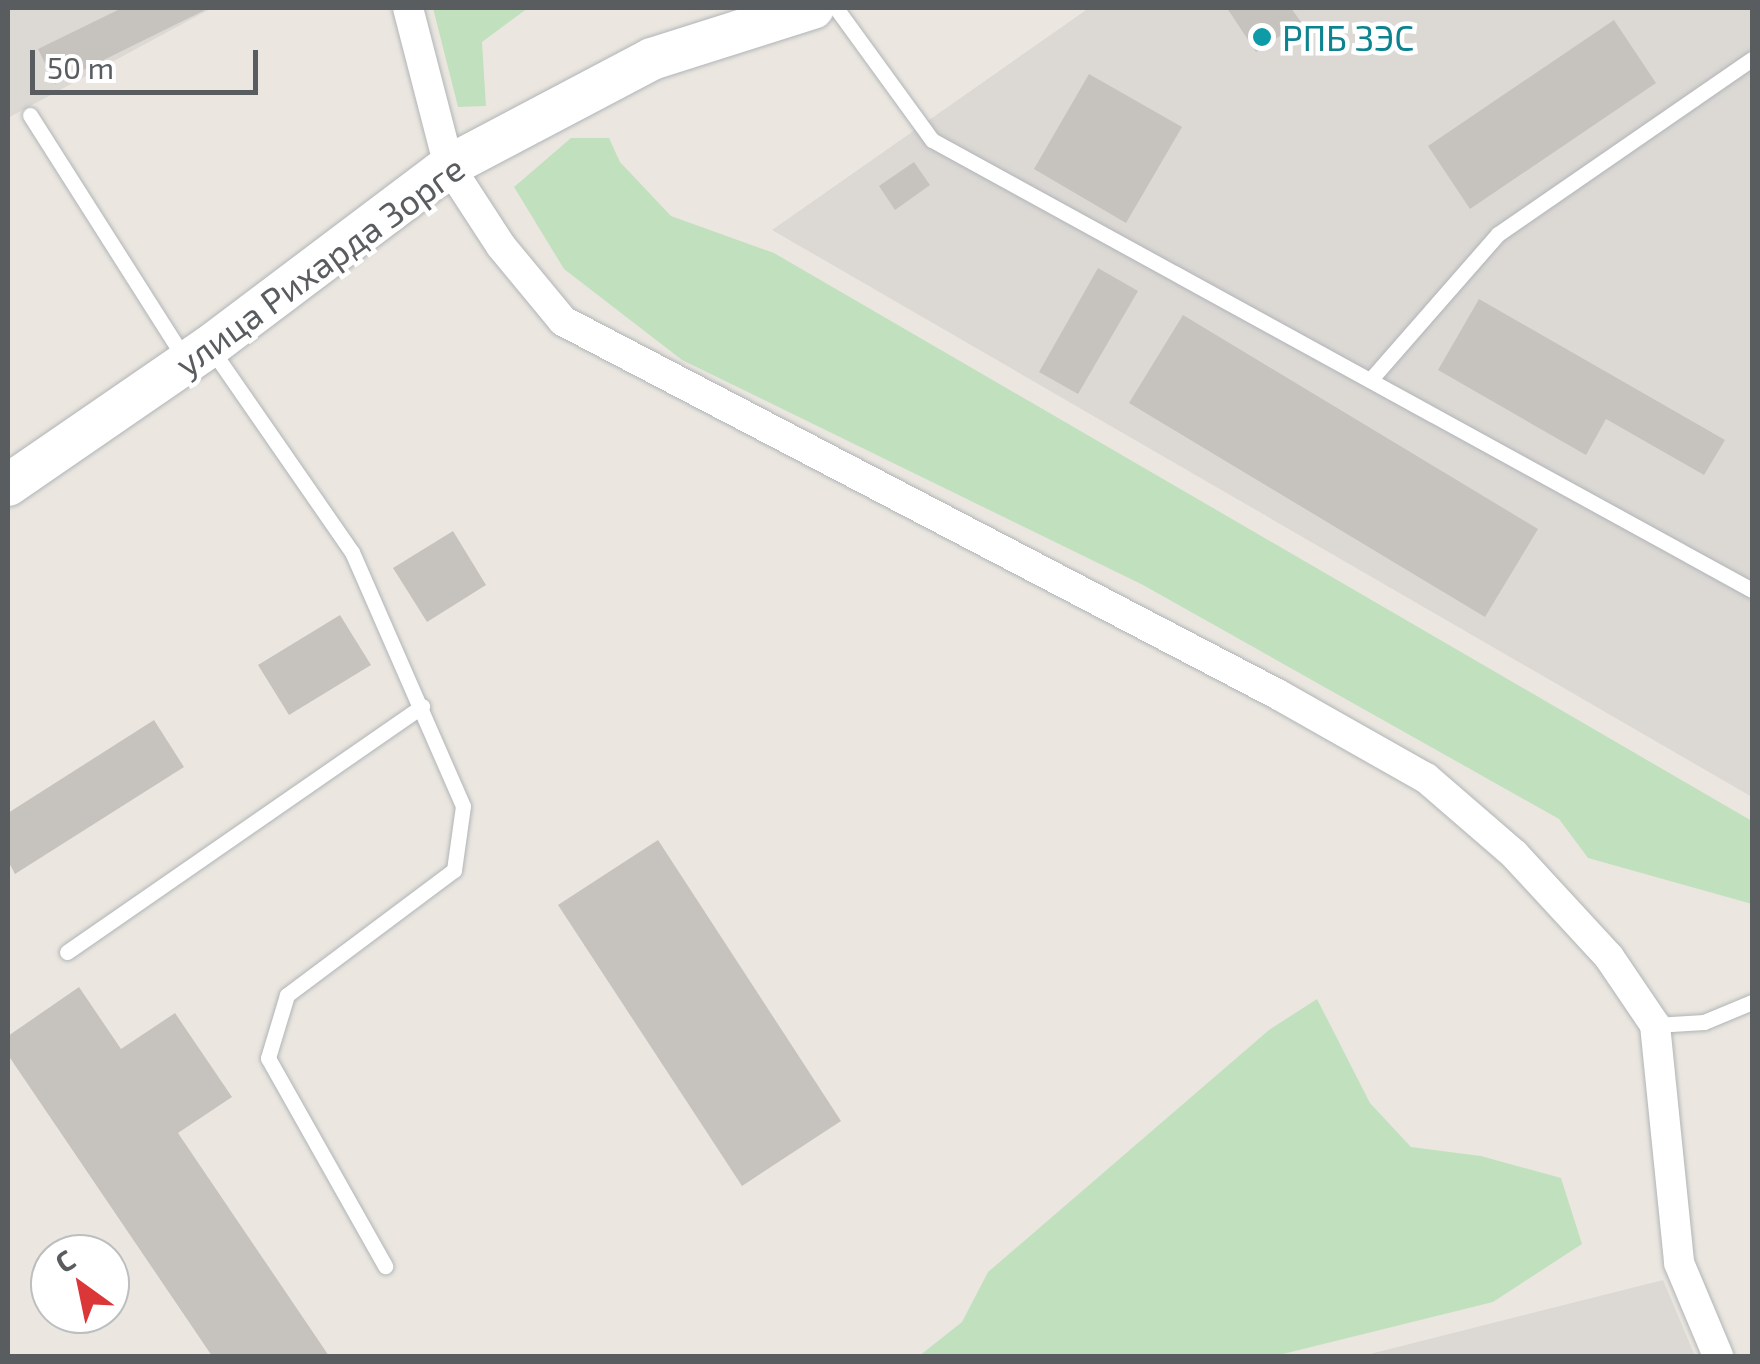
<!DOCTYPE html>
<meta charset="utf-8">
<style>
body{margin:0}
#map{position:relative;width:1760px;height:1364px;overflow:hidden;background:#ebe7e0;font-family:"Exo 2",sans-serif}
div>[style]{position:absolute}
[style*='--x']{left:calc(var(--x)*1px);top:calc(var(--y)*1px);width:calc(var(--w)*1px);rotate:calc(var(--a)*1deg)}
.industrial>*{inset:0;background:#dcd9d5}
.green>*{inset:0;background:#c1e1be}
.building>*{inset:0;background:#c6c2bd}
.roads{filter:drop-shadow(0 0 2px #b1b4b7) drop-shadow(0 0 2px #b1b4b7)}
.service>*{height:15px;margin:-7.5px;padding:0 7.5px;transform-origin:7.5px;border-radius:7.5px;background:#fff}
.minor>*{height:30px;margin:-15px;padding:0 15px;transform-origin:15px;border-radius:15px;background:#fff}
.secondary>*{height:42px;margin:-21px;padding:0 21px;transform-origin:21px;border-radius:21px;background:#fff}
.dots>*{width:28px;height:28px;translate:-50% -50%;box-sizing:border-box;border:5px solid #fff;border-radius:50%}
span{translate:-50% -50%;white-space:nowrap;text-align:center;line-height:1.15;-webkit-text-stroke:9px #fff;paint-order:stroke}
.culture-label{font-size:35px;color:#0d838f}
.left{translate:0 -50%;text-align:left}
.street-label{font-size:35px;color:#595d60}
.frame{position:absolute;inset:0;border:10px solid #595d60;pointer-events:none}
.north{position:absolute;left:30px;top:1234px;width:100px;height:100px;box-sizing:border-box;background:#fff;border:2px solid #bdbebf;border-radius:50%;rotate:327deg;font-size:28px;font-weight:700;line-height:40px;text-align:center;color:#595d60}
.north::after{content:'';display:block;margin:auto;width:35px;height:45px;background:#db3638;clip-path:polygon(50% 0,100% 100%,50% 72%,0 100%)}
.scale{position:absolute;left:30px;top:50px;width:228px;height:45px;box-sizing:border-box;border:5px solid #595d60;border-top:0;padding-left:12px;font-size:30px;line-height:35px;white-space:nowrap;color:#595d60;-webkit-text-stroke:8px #fff;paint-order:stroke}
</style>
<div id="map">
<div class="industrial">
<div style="clip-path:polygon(8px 8px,212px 8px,8px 118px)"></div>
<div style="clip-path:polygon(1089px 8px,1752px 8px,1752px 797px,772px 230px)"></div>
<div style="clip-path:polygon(1663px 1280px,1695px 1356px,1362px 1356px)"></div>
</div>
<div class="green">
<div style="clip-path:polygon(433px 8px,528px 8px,482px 42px,486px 106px,458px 107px)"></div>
<div style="clip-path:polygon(571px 138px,609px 138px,620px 162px,671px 216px,774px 253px,1752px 821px,1752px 904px,1588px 858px,1559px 819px,1143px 585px,682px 360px,564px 269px,514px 187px)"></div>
<div style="clip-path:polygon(1317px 999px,1370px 1103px,1411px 1147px,1481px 1156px,1561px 1178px,1582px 1244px,1493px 1302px,1275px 1356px,919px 1356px,962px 1322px,988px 1272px,1269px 1030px)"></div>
</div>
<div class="building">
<div style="clip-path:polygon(122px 8px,209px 8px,55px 84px,38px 49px)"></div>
<div style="clip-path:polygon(1227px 8px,1291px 8px,1301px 22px,1256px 52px)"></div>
<div style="clip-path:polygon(1614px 20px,1656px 83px,1470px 209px,1428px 146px)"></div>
<div style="clip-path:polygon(1089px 74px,1182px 127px,1126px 223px,1034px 169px)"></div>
<div style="clip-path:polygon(914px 162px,930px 185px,895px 210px,879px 186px)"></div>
<div style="clip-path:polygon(1098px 268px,1138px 291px,1078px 394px,1039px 372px)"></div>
<div style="clip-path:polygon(1479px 299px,1725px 440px,1704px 475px,1606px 419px,1586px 455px,1438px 370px)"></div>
<div style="clip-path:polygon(1183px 315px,1538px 529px,1485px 617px,1129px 403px)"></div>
<div style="clip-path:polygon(453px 531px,486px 585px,427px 622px,393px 568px)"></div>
<div style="clip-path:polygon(340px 615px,371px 665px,289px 715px,258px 665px)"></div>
<div style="clip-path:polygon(154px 720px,184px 767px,15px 874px,8px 861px,8px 813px)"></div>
<div style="clip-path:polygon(658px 840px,841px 1121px,742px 1186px,558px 905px)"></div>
<div style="clip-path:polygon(79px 987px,121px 1049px,175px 1013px,232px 1097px,178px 1133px,329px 1356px,212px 1356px,8px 1055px,8px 1036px)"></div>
</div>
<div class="roads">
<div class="service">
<div style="--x:836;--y:8;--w:163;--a:54"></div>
<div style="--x:932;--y:140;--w:935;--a:28.76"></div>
<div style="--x:30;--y:115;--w:291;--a:57.6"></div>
<div style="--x:212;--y:350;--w:246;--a:55.3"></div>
<div style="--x:352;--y:552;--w:277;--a:66.4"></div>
<div style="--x:463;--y:806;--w:65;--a:98"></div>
<div style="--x:454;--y:870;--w:209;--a:143.2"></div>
<div style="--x:287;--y:995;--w:66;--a:106.8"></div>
<div style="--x:268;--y:1058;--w:239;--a:60.6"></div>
<div style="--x:1371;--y:379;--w:193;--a:-48.8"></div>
<div style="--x:1498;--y:234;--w:308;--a:-34.6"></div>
<div style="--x:67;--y:952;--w:432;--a:-34.7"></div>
<div style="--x:1655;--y:1025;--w:49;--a:-3.5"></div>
<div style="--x:1704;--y:1022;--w:52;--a:-22.6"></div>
</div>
<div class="minor">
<div style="--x:408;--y:8;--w:163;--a:75.5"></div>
<div style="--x:449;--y:166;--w:95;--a:57"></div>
<div style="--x:501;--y:246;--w:97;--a:50.4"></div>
<div style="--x:563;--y:321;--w:808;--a:27.58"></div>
<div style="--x:1279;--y:695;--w:169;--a:29.5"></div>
<div style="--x:1426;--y:778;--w:116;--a:40.8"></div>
<div style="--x:1514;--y:854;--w:140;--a:47.3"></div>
<div style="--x:1609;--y:957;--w:82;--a:55.9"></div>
<div style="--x:1655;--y:1025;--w:239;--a:84.2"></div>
<div style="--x:1679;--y:1263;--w:101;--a:67.2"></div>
</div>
<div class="secondary">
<div style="--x:8;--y:485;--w:244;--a:-34.5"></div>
<div style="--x:209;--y:347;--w:301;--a:-37"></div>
<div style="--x:449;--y:166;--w:229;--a:-27.8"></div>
<div style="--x:652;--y:59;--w:169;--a:-17.6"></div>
</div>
</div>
<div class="dots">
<div style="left:1262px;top:37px;background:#0f9aa8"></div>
</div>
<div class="culture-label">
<span class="left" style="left:1282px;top:37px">РПБ ЗЭС</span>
</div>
<div class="street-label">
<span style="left:319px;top:265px;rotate:-36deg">улица Рихарда Зорге</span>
</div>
<div class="frame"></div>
<div class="north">С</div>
<div class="scale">50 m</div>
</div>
